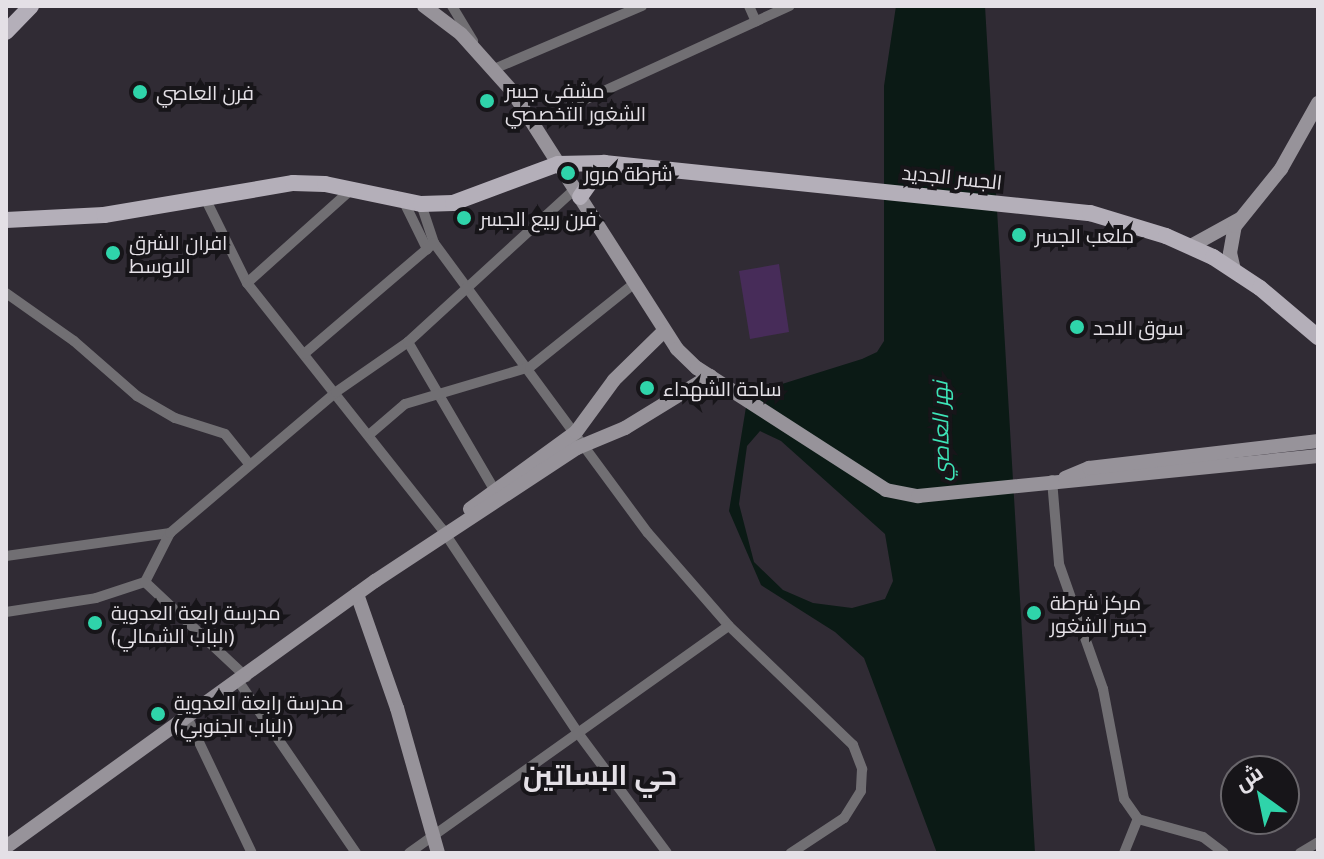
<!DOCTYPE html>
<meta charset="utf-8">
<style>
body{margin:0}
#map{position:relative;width:1324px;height:859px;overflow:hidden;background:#302b34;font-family:"Noto Sans",Cairo,sans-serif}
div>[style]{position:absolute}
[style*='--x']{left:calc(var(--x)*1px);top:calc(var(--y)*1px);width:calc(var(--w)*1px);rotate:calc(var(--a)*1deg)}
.green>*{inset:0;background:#472c59}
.water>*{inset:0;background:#0b1a15}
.street>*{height:10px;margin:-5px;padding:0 5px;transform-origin:5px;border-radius:5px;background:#716f73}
.secondary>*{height:14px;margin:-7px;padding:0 7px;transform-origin:7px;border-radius:7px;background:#97939a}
.primary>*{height:16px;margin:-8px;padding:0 8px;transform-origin:8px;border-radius:8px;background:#b4afb9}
.dots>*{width:22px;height:22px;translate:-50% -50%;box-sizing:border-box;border:4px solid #171519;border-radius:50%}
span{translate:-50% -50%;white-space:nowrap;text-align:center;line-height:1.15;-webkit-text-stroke:8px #171519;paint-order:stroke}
.poi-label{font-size:20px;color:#e4e0e6}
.left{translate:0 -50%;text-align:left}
.street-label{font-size:20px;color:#e4e0e6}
.water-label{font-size:22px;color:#3de4b7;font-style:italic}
.district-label{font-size:28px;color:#e4e0e6;font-weight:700}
.frame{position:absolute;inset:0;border:8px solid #e4e0e6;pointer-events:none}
.north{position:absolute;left:1220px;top:755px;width:80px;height:80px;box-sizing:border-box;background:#171519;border:2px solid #69666b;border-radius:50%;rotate:327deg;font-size:22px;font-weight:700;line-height:32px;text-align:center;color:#e4e0e6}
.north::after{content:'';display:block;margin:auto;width:28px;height:36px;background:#2fd4aa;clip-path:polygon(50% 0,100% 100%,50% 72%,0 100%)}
</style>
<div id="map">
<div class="green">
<div style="clip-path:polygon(779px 264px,789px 332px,750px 339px,739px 271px)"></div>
</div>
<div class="water">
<div style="clip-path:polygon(evenodd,896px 6px,985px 6px,1035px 853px,937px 853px,864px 658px,835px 632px,761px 585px,729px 511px,746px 407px,756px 392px,862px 359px,877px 352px,884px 341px,884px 86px,896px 6px,760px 431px,781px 441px,885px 534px,893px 581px,885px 599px,852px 608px,813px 603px,783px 590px,754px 562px,739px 504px,747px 446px,760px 431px)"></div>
</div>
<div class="street">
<div style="--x:452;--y:6;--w:41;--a:59"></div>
<div style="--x:749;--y:6;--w:17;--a:66"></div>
<div style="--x:494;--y:69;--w:161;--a:-23.1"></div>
<div style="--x:534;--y:123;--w:281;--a:-24.6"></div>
<div style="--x:204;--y:196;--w:97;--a:63.7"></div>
<div style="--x:247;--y:283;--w:314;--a:51.6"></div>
<div style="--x:442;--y:529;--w:245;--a:56.3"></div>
<div style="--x:578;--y:733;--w:149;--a:53.4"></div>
<div style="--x:403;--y:200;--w:55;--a:63.9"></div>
<div style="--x:421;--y:204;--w:41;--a:71.6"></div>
<div style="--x:434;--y:243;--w:360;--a:53.6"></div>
<div style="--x:648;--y:533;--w:123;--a:48.9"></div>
<div style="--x:729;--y:626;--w:172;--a:43.8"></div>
<div style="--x:853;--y:745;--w:26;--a:69"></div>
<div style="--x:862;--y:769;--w:22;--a:93"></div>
<div style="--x:861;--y:791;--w:32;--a:122"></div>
<div style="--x:844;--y:818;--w:64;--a:146.6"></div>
<div style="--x:247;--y:283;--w:142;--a:-41.9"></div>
<div style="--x:6;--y:293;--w:83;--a:35.2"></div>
<div style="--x:74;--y:341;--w:84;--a:41.1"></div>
<div style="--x:137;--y:396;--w:44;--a:30.1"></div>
<div style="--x:175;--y:418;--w:52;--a:17.7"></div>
<div style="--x:225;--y:434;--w:38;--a:51"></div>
<div style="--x:408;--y:342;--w:173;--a:59.7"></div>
<div style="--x:304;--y:354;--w:171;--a:-40.5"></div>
<div style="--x:370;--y:434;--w:46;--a:-40.6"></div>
<div style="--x:405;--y:404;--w:130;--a:-16.5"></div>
<div style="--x:530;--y:367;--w:134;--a:-38.7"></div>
<div style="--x:1052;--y:480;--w:84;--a:85.2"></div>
<div style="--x:1059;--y:564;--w:133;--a:70.6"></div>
<div style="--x:1103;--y:689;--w:112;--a:79.2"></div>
<div style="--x:1124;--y:799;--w:24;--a:55"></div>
<div style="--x:1138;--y:819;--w:67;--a:15.5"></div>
<div style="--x:1203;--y:837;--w:26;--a:37"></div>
<div style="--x:6;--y:556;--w:166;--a:-8"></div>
<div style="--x:145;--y:582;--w:55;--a:-63"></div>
<div style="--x:170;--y:533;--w:218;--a:-40.3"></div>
<div style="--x:336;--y:392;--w:88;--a:-34.8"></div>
<div style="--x:408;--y:342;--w:226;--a:-42.5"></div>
<div style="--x:6;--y:612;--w:91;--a:-8.8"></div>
<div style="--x:96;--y:598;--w:52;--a:-18.1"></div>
<div style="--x:145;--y:582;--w:139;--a:43.2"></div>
<div style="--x:239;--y:682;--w:207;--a:55.6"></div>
<div style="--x:187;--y:717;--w:151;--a:64.5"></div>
<div style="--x:409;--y:853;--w:392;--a:-35.4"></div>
<div style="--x:1124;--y:853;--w:37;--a:-68"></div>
<div style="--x:1300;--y:853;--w:21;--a:-31"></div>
</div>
<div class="secondary">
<div style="--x:424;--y:6;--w:46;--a:37.1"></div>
<div style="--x:461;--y:34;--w:76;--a:48.2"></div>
<div style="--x:512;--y:91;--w:306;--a:57.4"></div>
<div style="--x:677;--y:349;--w:28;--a:44"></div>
<div style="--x:697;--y:368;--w:225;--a:32.8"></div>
<div style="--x:886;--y:490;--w:33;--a:11"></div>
<div style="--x:918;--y:496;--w:402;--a:-5.7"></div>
<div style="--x:1191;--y:246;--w:56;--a:-28.9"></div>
<div style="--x:1234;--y:270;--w:17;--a:-103"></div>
<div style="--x:1230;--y:253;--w:27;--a:-80"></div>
<div style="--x:1235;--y:226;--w:73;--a:-51.1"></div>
<div style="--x:1281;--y:169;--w:76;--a:-60.7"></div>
<div style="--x:1065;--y:478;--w:26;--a:-23"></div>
<div style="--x:1089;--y:468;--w:231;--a:-6.7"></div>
<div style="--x:470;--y:509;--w:131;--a:-36"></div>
<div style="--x:576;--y:432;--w:64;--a:-53.8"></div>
<div style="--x:614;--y:380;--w:69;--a:-44.4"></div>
<div style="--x:357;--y:594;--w:121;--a:70.7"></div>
<div style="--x:397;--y:708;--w:151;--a:74.2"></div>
<div style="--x:6;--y:847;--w:455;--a:-35.8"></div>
<div style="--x:375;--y:581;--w:242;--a:-33.4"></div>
<div style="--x:577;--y:448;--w:52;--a:-22.6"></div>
<div style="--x:625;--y:428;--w:100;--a:-31.5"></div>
</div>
<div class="primary">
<div style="--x:6;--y:32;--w:36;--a:-46"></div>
<div style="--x:580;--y:197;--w:42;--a:-54.8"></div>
<div style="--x:6;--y:220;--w:98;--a:-2.9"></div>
<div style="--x:104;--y:215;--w:192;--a:-9.6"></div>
<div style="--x:293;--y:183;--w:32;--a:2"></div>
<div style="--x:325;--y:184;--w:98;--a:11.8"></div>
<div style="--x:421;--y:204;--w:32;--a:-2"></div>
<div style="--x:453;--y:203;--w:112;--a:-20.4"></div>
<div style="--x:558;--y:164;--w:46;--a:-1.2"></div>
<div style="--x:604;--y:163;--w:489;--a:5.9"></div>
<div style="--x:1090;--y:213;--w:79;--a:16.8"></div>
<div style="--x:1166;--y:236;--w:51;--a:24.1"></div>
<div style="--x:1213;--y:257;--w:56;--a:33.4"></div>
<div style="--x:1260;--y:288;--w:76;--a:40.2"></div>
</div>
<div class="dots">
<div style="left:140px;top:92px;background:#2fd4aa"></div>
<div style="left:487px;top:101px;background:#2fd4aa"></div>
<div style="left:568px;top:173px;background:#2fd4aa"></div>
<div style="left:464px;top:218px;background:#2fd4aa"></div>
<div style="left:1019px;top:235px;background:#2fd4aa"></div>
<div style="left:113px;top:253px;background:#2fd4aa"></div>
<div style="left:1077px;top:327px;background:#2fd4aa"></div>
<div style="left:647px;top:388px;background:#2fd4aa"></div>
<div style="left:1034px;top:613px;background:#2fd4aa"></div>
<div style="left:95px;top:623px;background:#2fd4aa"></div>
<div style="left:158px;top:714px;background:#2fd4aa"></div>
</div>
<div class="poi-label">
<span class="left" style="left:505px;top:102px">مشفى جسر<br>الشغور التخصصي</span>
<span class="left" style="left:156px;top:92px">فرن العاصي</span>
<span class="left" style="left:584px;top:173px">شرطة مرور</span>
<span class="left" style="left:480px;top:218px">فرن ربيع الجسر</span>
<span class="left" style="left:1035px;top:235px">ملعب الجسر</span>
<span class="left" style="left:129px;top:254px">افران الشرق<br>الاوسط</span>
<span class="left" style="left:1093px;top:327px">سوق الاحد</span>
<span class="left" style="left:663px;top:388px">ساحة الشهداء</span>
<span class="left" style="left:1050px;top:614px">مركز شرطة<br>جسر الشغور</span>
<span class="left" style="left:111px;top:624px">مدرسة رابعة العدوية<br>(الباب الشمالي)</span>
<span class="left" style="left:174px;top:714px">مدرسة رابعة العدوية<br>(الباب الجنوبي)</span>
</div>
<div class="street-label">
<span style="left:952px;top:177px;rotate:6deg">الجسر الجديد</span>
</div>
<div class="water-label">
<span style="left:940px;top:431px;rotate:-91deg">نهر العاصي</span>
</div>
<div class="district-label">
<span style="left:600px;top:774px">حي البساتين</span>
</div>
<div class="frame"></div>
<div class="north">ش</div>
</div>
